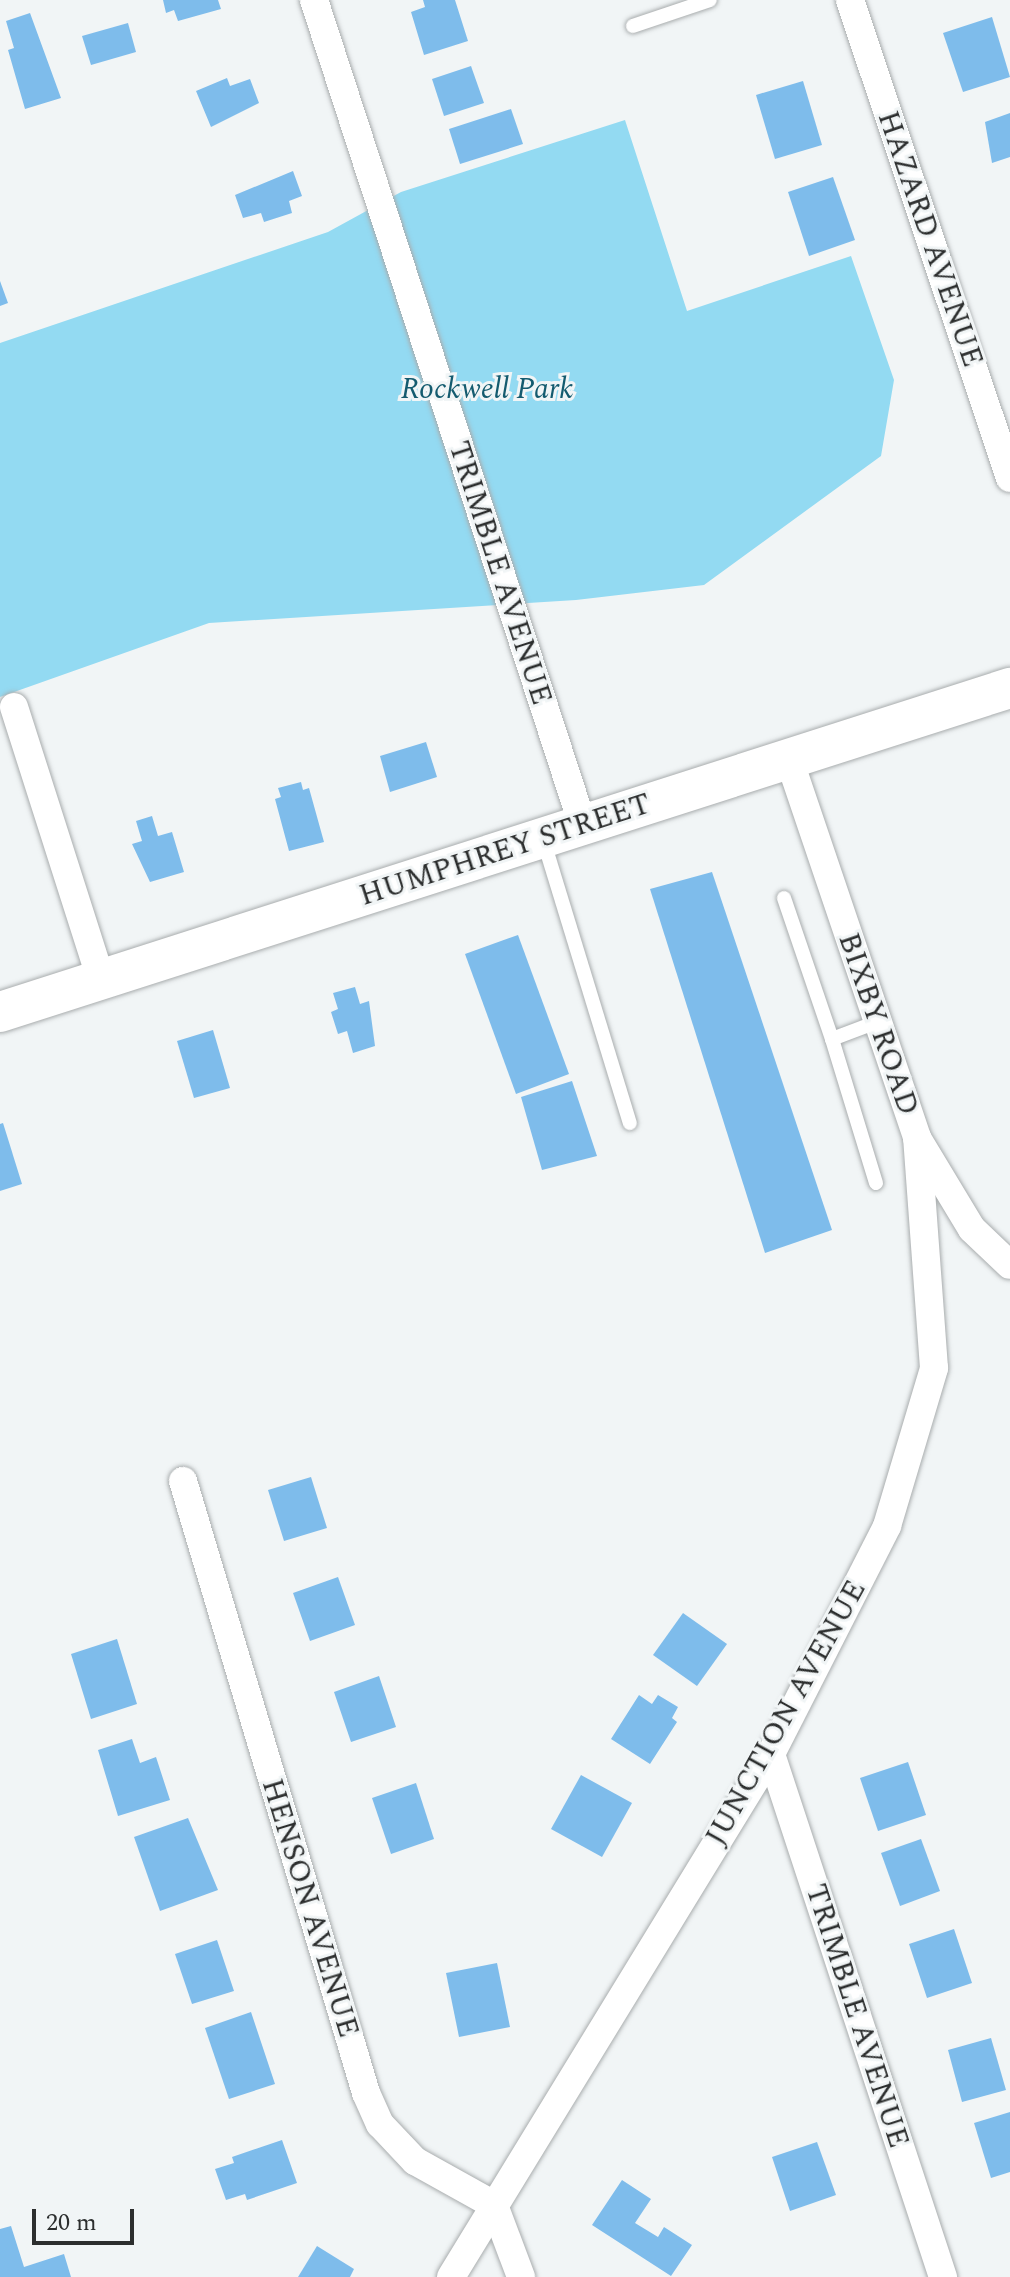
<!DOCTYPE html>
<style>
body{margin:0}
#map{position:relative;width:1010px;height:2277px;overflow:hidden;background:#f1f5f6;font-family:Spectral,serif}
div>[style]{position:absolute}
[style*='--x']{left:calc(var(--x)*1px);top:calc(var(--y)*1px);width:calc(var(--w)*1px);rotate:calc(var(--a)*1deg)}
.green>*{inset:0;background:#93daf2}
.building>*{inset:0;background:#7ebceb}
.roads{filter:drop-shadow(0 0 2px #a9adae) drop-shadow(0 0 2px #a9adae)}
.lane>*{height:14px;margin:-7px;padding:0 7px;transform-origin:7px;border-radius:7px;background:#fff}
.street>*{height:28px;margin:-14px;padding:0 14px;transform-origin:14px;border-radius:14px;background:#fff}
.secondary>*{height:40px;margin:-20px;padding:0 20px;transform-origin:20px;border-radius:20px;background:#fff}
span{translate:-50% -50%;white-space:nowrap;text-align:center;line-height:1.15;-webkit-text-stroke:6px #f1f5f6;paint-order:stroke}
.street-label{font-size:30px;color:#2c2e2e}
.park-label{font-size:30px;color:#145b6f;font-style:italic}
.scale{position:absolute;left:32px;top:2209px;width:102px;height:36px;box-sizing:border-box;border:4px solid #2c2e2e;border-top:0;padding-left:10px;font-size:24px;line-height:28px;white-space:nowrap;color:#2c2e2e;-webkit-text-stroke:6px #f1f5f6;paint-order:stroke}
</style>
<div id="map">
<div class="green">
<div style="clip-path:polygon(625px 120px,687px 311px,851px 256px,894px 380px,881px 456px,704px 585px,576px 600px,209px 623px,0 697px,0 343px,328px 232px,401px 192px)"></div>
</div>
<div class="building">
<div style="clip-path:polygon(163px 0,218px 0,221px 9px,178px 21px,174px 10px,166px 13px)"></div>
<div style="clip-path:polygon(423px 0,455px 0,468px 41px,424px 55px,411px 12px,425px 7px)"></div>
<div style="clip-path:polygon(30px 13px,61px 98px,25px 109px,8px 50px,14px 48px,6px 21px)"></div>
<div style="clip-path:polygon(992px 17px,1010px 77px,963px 92px,943px 33px)"></div>
<div style="clip-path:polygon(128px 23px,136px 52px,91px 65px,82px 36px)"></div>
<div style="clip-path:polygon(471px 66px,484px 103px,444px 116px,432px 79px)"></div>
<div style="clip-path:polygon(227px 78px,230px 86px,250px 79px,259px 103px,211px 127px,196px 91px)"></div>
<div style="clip-path:polygon(803px 81px,822px 145px,775px 159px,756px 95px)"></div>
<div style="clip-path:polygon(511px 109px,523px 144px,460px 164px,449px 129px)"></div>
<div style="clip-path:polygon(1010px 113px,1010px 157px,992px 163px,985px 122px)"></div>
<div style="clip-path:polygon(293px 171px,302px 196px,289px 201px,292px 213px,264px 222px,261px 213px,243px 218px,235px 195px)"></div>
<div style="clip-path:polygon(833px 177px,855px 240px,809px 256px,788px 192px)"></div>
<div style="clip-path:polygon(0 281px,8px 303px,0 306px)"></div>
<div style="clip-path:polygon(426px 742px,437px 777px,390px 792px,380px 756px)"></div>
<div style="clip-path:polygon(301px 782px,303px 790px,309px 788px,324px 842px,289px 851px,275px 799px,281px 797px,278px 788px)"></div>
<div style="clip-path:polygon(152px 816px,158px 836px,172px 832px,184px 872px,150px 882px,132px 844px,142px 841px,136px 821px)"></div>
<div style="clip-path:polygon(712px 872px,832px 1230px,765px 1253px,650px 889px)"></div>
<div style="clip-path:polygon(518px 935px,569px 1074px,516px 1094px,465px 954px)"></div>
<div style="clip-path:polygon(355px 987px,360px 1004px,369px 1001px,375px 1046px,353px 1053px,347px 1031px,338px 1034px,331px 1012px,338px 1009px,333px 993px)"></div>
<div style="clip-path:polygon(213px 1030px,230px 1088px,194px 1098px,177px 1041px)"></div>
<div style="clip-path:polygon(572px 1081px,597px 1156px,542px 1170px,521px 1097px)"></div>
<div style="clip-path:polygon(3px 1123px,22px 1184px,0 1191px,0 1124px)"></div>
<div style="clip-path:polygon(311px 1477px,327px 1528px,284px 1541px,268px 1490px)"></div>
<div style="clip-path:polygon(338px 1577px,355px 1625px,310px 1641px,293px 1593px)"></div>
<div style="clip-path:polygon(683px 1613px,727px 1644px,697px 1686px,653px 1655px)"></div>
<div style="clip-path:polygon(117px 1639px,137px 1704px,91px 1719px,71px 1654px)"></div>
<div style="clip-path:polygon(379px 1676px,396px 1727px,351px 1742px,334px 1692px)"></div>
<div style="clip-path:polygon(639px 1695px,652px 1704px,658px 1695px,678px 1707px,672px 1718px,677px 1722px,650px 1764px,611px 1739px)"></div>
<div style="clip-path:polygon(132px 1739px,140px 1763px,156px 1757px,170px 1800px,118px 1816px,98px 1750px)"></div>
<div style="clip-path:polygon(908px 1762px,926px 1815px,878px 1831px,860px 1778px)"></div>
<div style="clip-path:polygon(581px 1775px,632px 1803px,602px 1857px,551px 1829px)"></div>
<div style="clip-path:polygon(416px 1783px,434px 1839px,391px 1854px,372px 1798px)"></div>
<div style="clip-path:polygon(188px 1818px,218px 1890px,160px 1911px,134px 1837px)"></div>
<div style="clip-path:polygon(921px 1839px,940px 1891px,900px 1906px,881px 1853px)"></div>
<div style="clip-path:polygon(954px 1929px,972px 1983px,927px 1998px,909px 1944px)"></div>
<div style="clip-path:polygon(217px 1940px,234px 1991px,192px 2004px,175px 1954px)"></div>
<div style="clip-path:polygon(497px 1963px,510px 2027px,459px 2037px,446px 1973px)"></div>
<div style="clip-path:polygon(251px 2012px,275px 2084px,229px 2099px,205px 2028px)"></div>
<div style="clip-path:polygon(991px 2038px,1006px 2090px,962px 2102px,948px 2050px)"></div>
<div style="clip-path:polygon(1010px 2112px,1010px 2172px,991px 2178px,974px 2123px)"></div>
<div style="clip-path:polygon(282px 2140px,297px 2183px,247px 2200px,245px 2194px,226px 2200px,215px 2169px,234px 2163px,232px 2157px)"></div>
<div style="clip-path:polygon(817px 2142px,836px 2195px,790px 2211px,772px 2157px)"></div>
<div style="clip-path:polygon(622px 2180px,651px 2199px,635px 2223px,658px 2237px,664px 2227px,692px 2245px,671px 2276px,592px 2225px)"></div>
<div style="clip-path:polygon(11px 2226px,24px 2267px,64px 2254px,71px 2277px,0 2277px,0 2229px)"></div>
<div style="clip-path:polygon(317px 2246px,354px 2269px,350px 2277px,298px 2277px)"></div>
</div>
<div class="roads">
<div class="lane">
<div style="--x:633;--y:26;--w:81;--a:-18.7"></div>
<div style="--x:543;--y:839;--w:297;--a:73"></div>
<div style="--x:784;--y:898;--w:149;--a:71.2"></div>
<div style="--x:876;--y:1183;--w:151;--a:-107"></div>
<div style="--x:832;--y:1039;--w:48;--a:-20.7"></div>
</div>
<div class="street">
<div style="--x:314;--y:0;--w:869;--a:71.96"></div>
<div style="--x:850;--y:0;--w:504;--a:71.49"></div>
<div style="--x:14;--y:707;--w:286;--a:72.3"></div>
<div style="--x:789;--y:759;--w:400;--a:71.3"></div>
<div style="--x:917;--y:1138;--w:106;--a:58.9"></div>
<div style="--x:972;--y:1229;--w:52;--a:43.5"></div>
<div style="--x:183;--y:1481;--w:639;--a:73.35"></div>
<div style="--x:366;--y:2093;--w:34;--a:66"></div>
<div style="--x:380;--y:2124;--w:51;--a:46.6"></div>
<div style="--x:415;--y:2161;--w:90;--a:29.1"></div>
<div style="--x:494;--y:2205;--w:77;--a:69.4"></div>
<div style="--x:771;--y:1754;--w:551;--a:71.8"></div>
<div style="--x:451;--y:2277;--w:613;--a:-58.54"></div>
<div style="--x:771;--y:1754;--w:256;--a:-63"></div>
<div style="--x:887;--y:1526;--w:165;--a:-73.4"></div>
<div style="--x:934;--y:1368;--w:231;--a:-94.2"></div>
</div>
<div class="secondary">
<div style="--x:0;--y:1012;--w:1061;--a:-17.79"></div>
</div>
</div>
<div class="street-label">
<span style="left:930px;top:239px;rotate:71deg">HAZARD AVENUE</span>
<span style="left:500px;top:573px;rotate:72deg">TRIMBLE AVENUE</span>
<span style="left:505px;top:850px;rotate:-18deg">HUMPHREY STREET</span>
<span style="left:878px;top:1024px;rotate:71deg">BIXBY ROAD</span>
<span style="left:786px;top:1713px;rotate:-61deg">JUNCTION AVENUE</span>
<span style="left:310px;top:1908px;rotate:73deg">HENSON AVENUE</span>
<span style="left:857px;top:2016px;rotate:72deg">TRIMBLE AVENUE</span>
</div>
<div class="park-label">
<span style="left:487px;top:389px">Rockwell Park</span>
</div>
<div class="scale">20 m</div>
</div>
